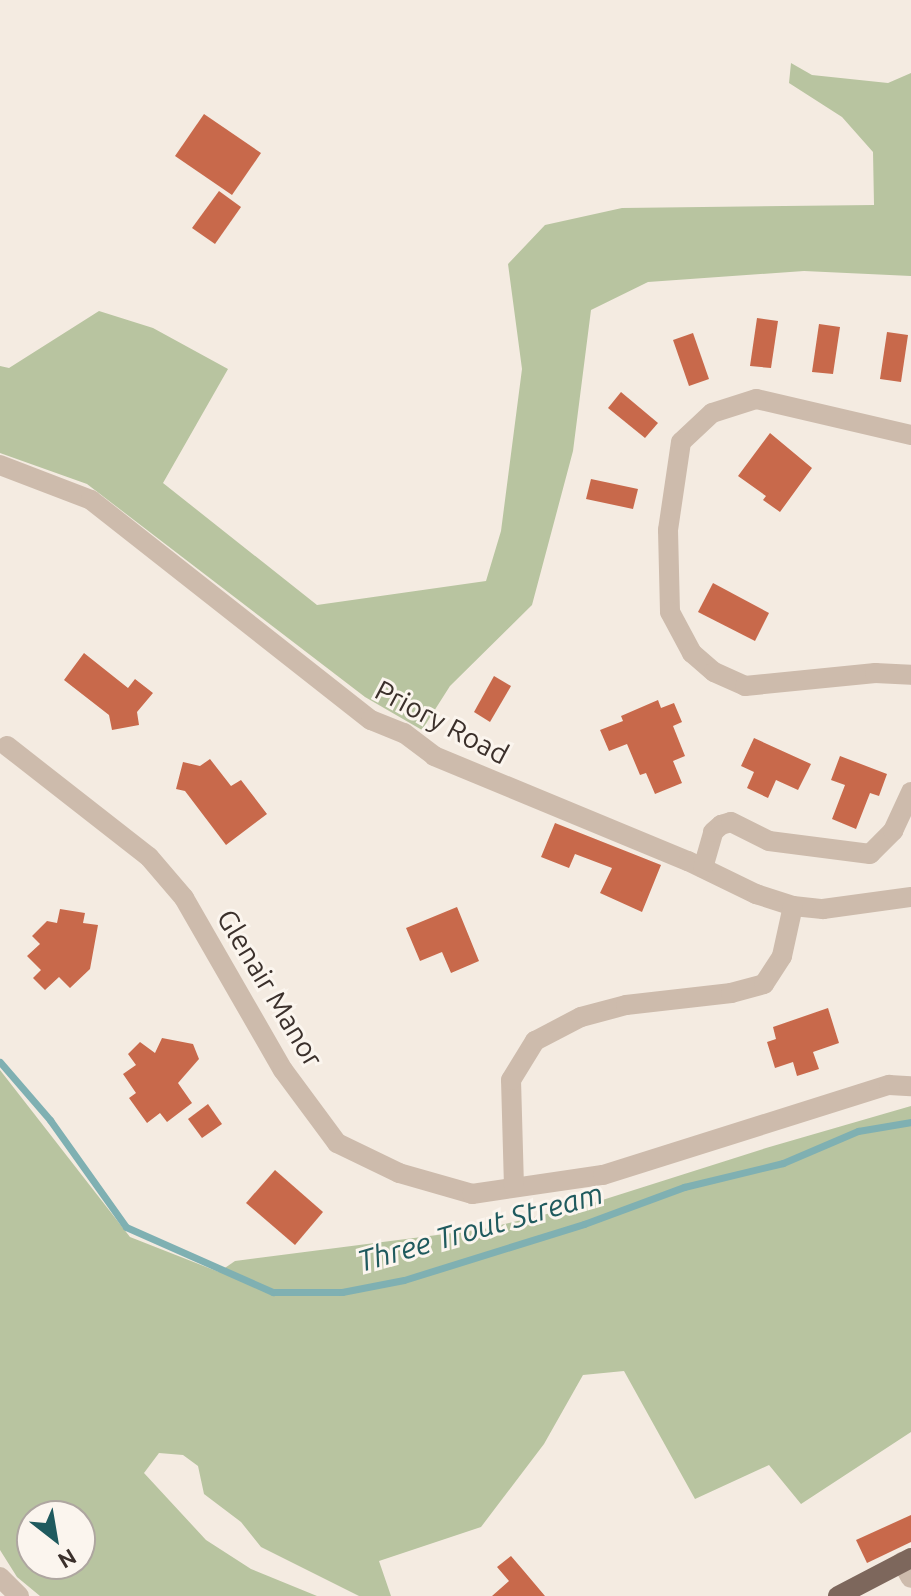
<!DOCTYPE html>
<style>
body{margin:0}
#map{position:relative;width:911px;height:1596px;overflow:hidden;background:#f4ebe1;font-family:Ubuntu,sans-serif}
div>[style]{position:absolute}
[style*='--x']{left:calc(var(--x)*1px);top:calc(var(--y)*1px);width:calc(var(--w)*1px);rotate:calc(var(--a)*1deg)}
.green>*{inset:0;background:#b8c4a0}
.stream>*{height:7px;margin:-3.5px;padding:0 3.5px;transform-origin:3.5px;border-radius:3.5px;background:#7fb0b2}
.building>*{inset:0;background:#c8694b}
.minor>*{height:20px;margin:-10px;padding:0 10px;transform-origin:10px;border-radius:10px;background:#cdbbac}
.major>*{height:20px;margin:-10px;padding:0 10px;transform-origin:10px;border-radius:10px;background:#7d675c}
span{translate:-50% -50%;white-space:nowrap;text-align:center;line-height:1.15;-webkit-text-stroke:6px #fbf5ee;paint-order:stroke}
.street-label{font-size:28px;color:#3b302b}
.water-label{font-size:30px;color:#1f5a5e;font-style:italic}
.north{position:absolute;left:16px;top:1500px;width:80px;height:80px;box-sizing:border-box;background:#fbf5ee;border:2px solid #aea6a0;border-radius:50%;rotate:149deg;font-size:22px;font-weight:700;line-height:32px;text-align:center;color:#3b302b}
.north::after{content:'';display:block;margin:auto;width:28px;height:36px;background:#1f5a5e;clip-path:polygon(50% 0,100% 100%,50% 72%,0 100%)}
</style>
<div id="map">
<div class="green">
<div style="clip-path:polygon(791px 63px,812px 75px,888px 83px,911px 73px,911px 276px,804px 271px,648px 282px,591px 310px,573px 451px,532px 605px,450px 686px,422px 730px,365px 697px,87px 484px,0 453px,0 366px,9px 368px,99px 311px,153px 328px,228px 369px,163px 483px,317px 605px,486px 581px,501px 531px,522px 369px,508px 264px,545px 225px,622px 208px,874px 205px,873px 152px,842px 117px,789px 83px)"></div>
<div style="clip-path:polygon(evenodd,0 1070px,130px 1237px,219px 1272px,235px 1261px,484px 1229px,593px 1203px,766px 1148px,911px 1106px,911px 1432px,801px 1504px,769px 1465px,695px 1499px,624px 1371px,583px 1375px,544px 1444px,481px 1527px,379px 1561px,391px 1596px,359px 1596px,261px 1547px,241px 1522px,204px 1494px,198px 1466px,183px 1455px,159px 1453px,144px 1473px,206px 1540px,251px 1569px,317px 1596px,40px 1596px,17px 1577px,0 1550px,0 1070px,32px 1516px,80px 1516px,80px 1564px,32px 1564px,32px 1516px)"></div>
</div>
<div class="stream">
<div style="--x:0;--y:1062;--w:77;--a:49.2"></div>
<div style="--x:50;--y:1120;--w:131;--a:54.6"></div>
<div style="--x:126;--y:1227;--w:161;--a:23.9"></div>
<div style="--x:273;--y:1292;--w:69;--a:0"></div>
<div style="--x:342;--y:1292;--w:63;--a:-11"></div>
<div style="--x:404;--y:1280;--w:189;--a:-17.3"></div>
<div style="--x:584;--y:1224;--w:107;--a:-20.3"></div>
<div style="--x:684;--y:1187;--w:102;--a:-13.6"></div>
<div style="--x:783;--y:1163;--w:82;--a:-23.1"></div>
<div style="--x:858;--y:1131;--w:54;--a:-9.6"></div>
</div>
<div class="building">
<div style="clip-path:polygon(204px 114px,261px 153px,232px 195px,175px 156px)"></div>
<div style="clip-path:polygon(219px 191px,241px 207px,215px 244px,192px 228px)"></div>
<div style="clip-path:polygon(757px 318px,778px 321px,771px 368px,750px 366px)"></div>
<div style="clip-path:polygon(819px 324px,840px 327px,833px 374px,812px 372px)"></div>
<div style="clip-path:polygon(887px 332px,908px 335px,901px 382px,880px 379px)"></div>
<div style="clip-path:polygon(693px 333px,709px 379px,689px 386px,673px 340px)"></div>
<div style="clip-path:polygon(621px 392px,658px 423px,645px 438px,608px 408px)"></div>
<div style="clip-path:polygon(770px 433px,812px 468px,780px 512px,763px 500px,766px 496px,738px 476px)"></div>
<div style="clip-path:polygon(591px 479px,638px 489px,633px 509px,586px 499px)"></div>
<div style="clip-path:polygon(713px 583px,769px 613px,755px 641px,698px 612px)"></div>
<div style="clip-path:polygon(84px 653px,128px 688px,135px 679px,153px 693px,137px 712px,139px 725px,112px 730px,109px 715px,64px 680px)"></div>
<div style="clip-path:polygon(494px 676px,511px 686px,490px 722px,474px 712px)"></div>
<div style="clip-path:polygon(658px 700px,661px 708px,674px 703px,682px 722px,673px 726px,685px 756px,673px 761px,682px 783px,655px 794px,646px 773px,640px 775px,627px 744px,609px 751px,600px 730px,623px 721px,621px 716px)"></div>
<div style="clip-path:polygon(754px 738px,811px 764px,798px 790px,776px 780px,768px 798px,747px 788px,754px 772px,741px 766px)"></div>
<div style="clip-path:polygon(840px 756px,887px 774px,879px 796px,870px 793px,856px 829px,832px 819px,845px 785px,831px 780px)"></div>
<div style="clip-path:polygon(210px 759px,231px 786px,241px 780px,267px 814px,226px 845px,185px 791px,176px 789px,183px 762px,200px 766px)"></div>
<div style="clip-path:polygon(555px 823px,661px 865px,642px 912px,600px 893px,612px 868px,575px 854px,569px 868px,541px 857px)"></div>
<div style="clip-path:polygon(457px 907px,479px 961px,451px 973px,442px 952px,420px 961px,406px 928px)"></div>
<div style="clip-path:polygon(60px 909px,85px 913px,83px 923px,98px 925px,90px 969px,70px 988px,59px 977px,45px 990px,33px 978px,41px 970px,27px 956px,40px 944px,32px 936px,47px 921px,57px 923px)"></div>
<div style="clip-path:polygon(828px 1008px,839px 1043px,813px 1052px,819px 1069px,797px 1076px,793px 1062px,775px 1068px,767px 1042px,776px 1039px,773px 1027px)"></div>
<div style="clip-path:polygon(162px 1038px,193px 1044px,199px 1059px,178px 1083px,192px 1103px,167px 1122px,160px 1113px,147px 1123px,129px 1098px,136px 1093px,123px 1074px,136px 1065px,128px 1054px,140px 1042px,155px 1053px)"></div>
<div style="clip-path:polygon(208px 1104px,222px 1124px,202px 1138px,188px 1119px)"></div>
<div style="clip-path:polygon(275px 1170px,323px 1212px,295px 1245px,246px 1203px)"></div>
<div style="clip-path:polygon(911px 1515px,911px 1542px,867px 1563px,856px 1540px)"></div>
<div style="clip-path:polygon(511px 1556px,523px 1570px,545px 1596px,492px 1596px,509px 1581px,497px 1567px)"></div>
</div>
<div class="minor">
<div style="--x:911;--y:435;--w:159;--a:-166.9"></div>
<div style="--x:756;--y:399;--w:46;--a:162.3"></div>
<div style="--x:712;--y:413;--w:42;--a:136.9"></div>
<div style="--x:681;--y:442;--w:89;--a:98.4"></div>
<div style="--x:668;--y:530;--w:82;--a:88.6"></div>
<div style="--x:670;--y:612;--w:47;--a:61.8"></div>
<div style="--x:692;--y:653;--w:29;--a:41"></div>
<div style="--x:714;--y:672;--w:34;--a:24"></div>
<div style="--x:745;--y:686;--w:131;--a:-5.7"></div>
<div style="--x:875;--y:673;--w:36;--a:3"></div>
<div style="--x:0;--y:465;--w:97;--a:21"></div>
<div style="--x:91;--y:500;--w:356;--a:38.2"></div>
<div style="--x:371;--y:720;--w:35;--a:22"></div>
<div style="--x:404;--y:733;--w:38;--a:37"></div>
<div style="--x:434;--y:756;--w:275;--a:22.5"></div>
<div style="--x:688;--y:861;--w:76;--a:25.9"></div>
<div style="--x:756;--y:894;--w:39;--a:18"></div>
<div style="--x:793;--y:906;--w:30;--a:6"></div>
<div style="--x:823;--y:909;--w:89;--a:-7.8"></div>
<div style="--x:7;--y:746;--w:180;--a:38"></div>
<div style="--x:149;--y:857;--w:54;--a:49.5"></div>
<div style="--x:184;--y:898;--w:198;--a:60.1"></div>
<div style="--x:283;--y:1070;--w:91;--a:53.5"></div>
<div style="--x:337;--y:1143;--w:69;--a:25.8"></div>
<div style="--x:399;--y:1173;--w:76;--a:16"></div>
<div style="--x:472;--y:1194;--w:132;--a:-8.3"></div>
<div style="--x:603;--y:1175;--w:300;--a:-17.5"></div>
<div style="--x:889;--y:1085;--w:22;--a:3"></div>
<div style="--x:703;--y:868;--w:37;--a:-74"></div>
<div style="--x:713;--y:832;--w:11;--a:-41"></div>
<div style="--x:721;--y:825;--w:10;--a:-17"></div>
<div style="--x:731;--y:822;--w:42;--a:26.6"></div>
<div style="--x:769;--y:841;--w:102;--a:7.3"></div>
<div style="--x:870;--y:854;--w:33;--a:-45"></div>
<div style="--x:893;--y:831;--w:43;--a:-65.2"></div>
<div style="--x:514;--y:1187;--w:107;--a:-91.6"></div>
<div style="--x:511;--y:1080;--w:46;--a:-58.4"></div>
<div style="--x:535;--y:1041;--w:52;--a:-27.6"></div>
<div style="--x:581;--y:1017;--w:47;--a:-14.9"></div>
<div style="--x:626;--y:1005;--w:106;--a:-6.5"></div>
<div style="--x:731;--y:993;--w:34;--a:-15"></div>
<div style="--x:764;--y:984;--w:33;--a:-57"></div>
<div style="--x:782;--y:956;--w:51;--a:-77.6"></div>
<div style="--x:902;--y:1562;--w:18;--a:61"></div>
<div style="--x:0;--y:1577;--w:27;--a:45"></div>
</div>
<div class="major">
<div style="--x:838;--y:1596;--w:82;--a:-27.5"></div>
</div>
<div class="street-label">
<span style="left:442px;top:722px;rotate:28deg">Priory Road</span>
<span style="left:270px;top:988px;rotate:59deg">Glenair Manor</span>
</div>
<div class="water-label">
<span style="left:480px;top:1227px;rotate:-16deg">Three Trout Stream</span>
</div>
<div class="north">N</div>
</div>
